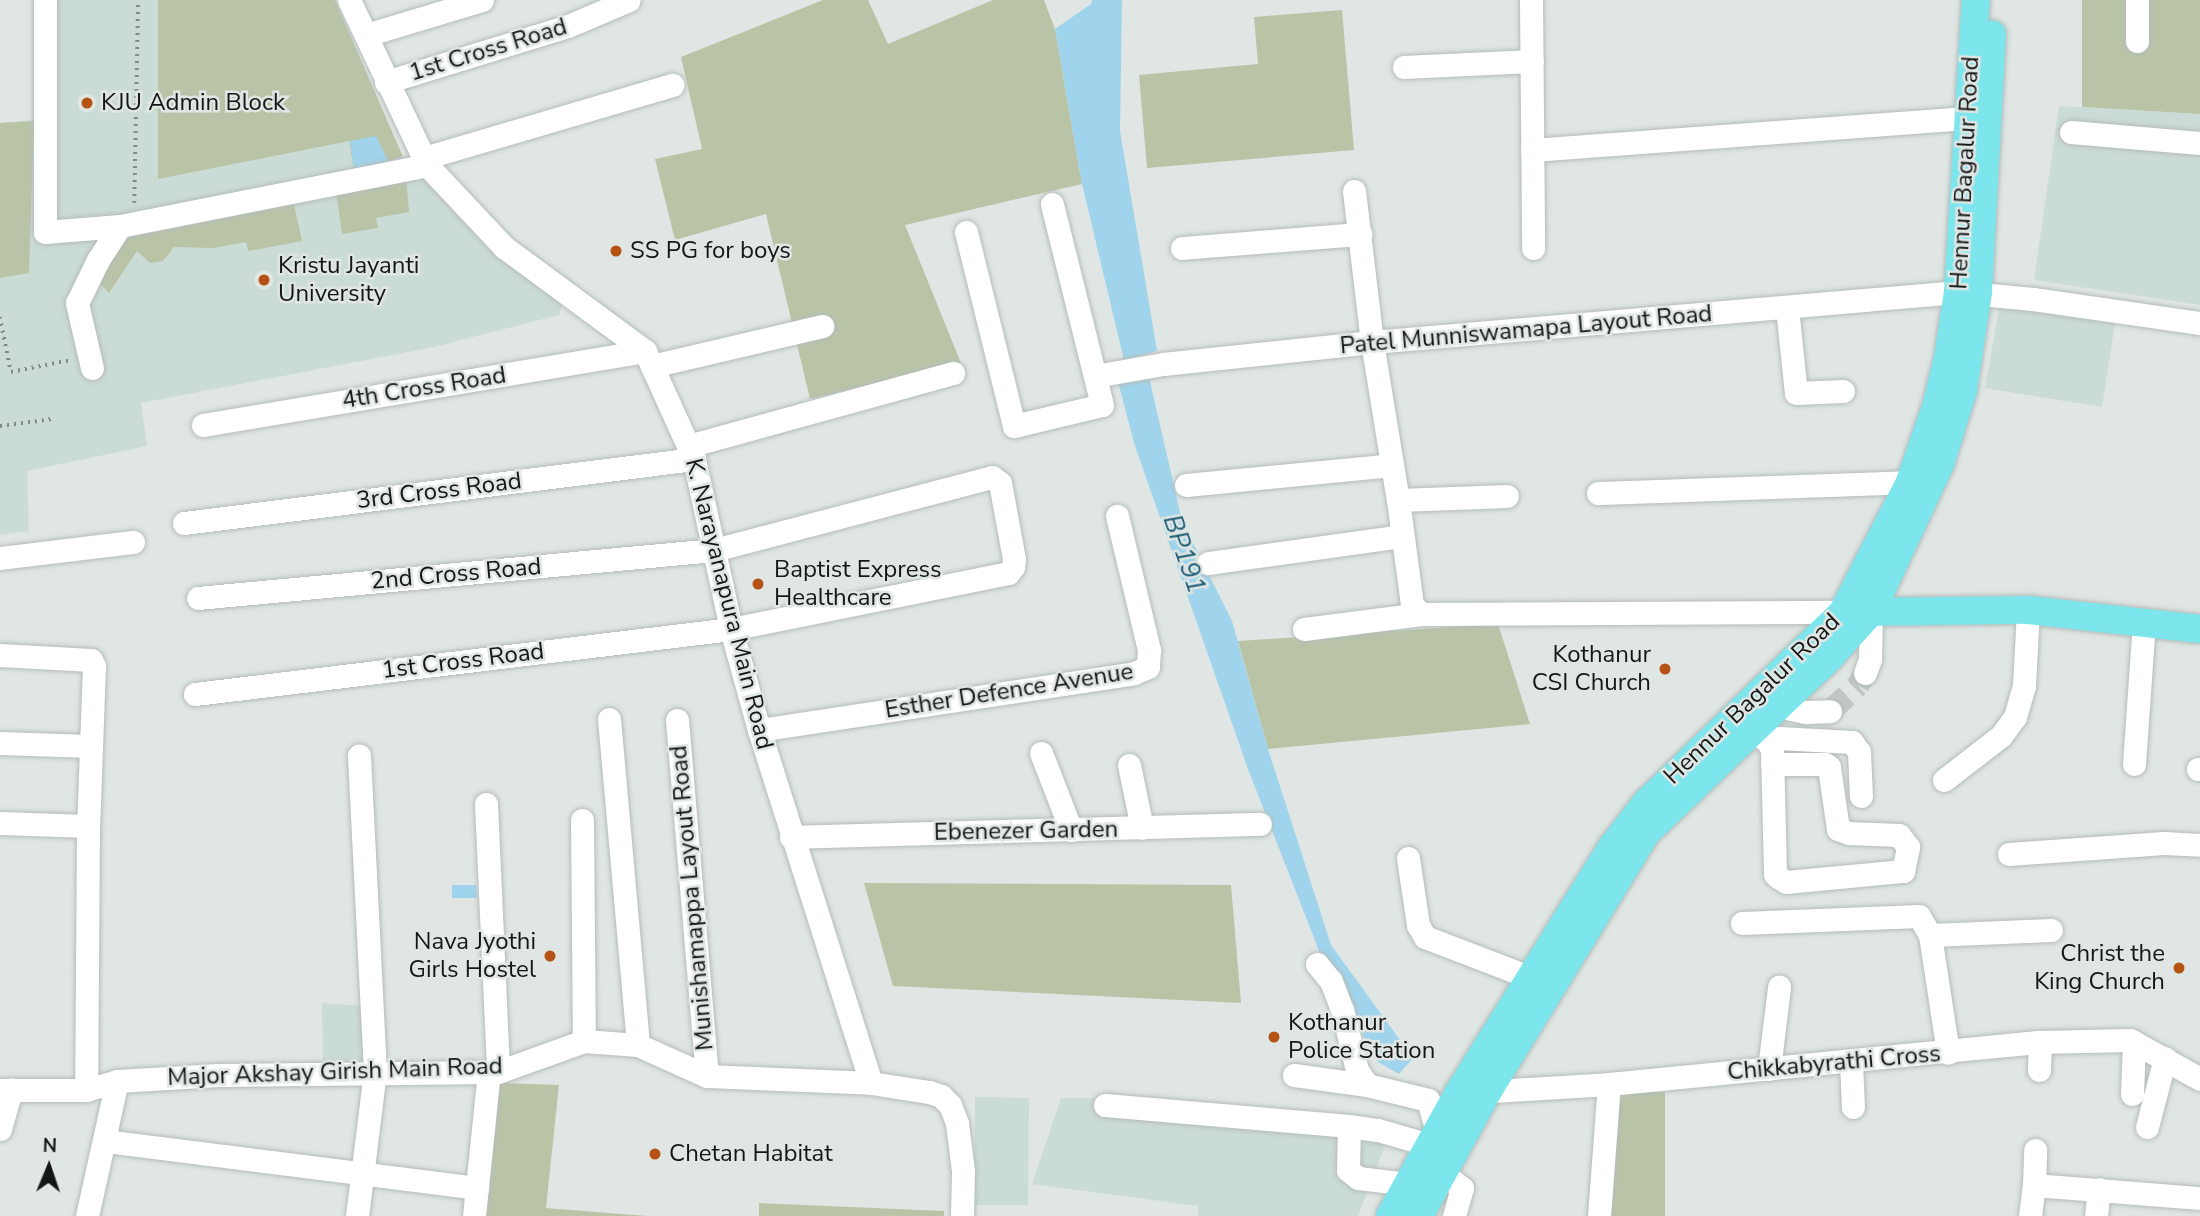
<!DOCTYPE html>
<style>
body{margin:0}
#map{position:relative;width:2200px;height:1216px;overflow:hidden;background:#dfe6e4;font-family:"Nunito Sans",sans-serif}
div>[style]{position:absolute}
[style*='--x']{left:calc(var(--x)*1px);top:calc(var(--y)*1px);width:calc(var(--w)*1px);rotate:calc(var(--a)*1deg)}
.built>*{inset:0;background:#cbdbd6}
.green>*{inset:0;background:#b9c4a7}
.water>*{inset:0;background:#a0d4ec}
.minor-tunnel>*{height:23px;margin-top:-11.5px;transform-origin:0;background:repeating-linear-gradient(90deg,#c1c7c5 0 23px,transparent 0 34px)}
.path>*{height:3.5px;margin-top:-1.75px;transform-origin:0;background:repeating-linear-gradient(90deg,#848887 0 2px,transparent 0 7px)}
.roads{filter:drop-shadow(0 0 2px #b5bcba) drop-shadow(0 0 2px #b5bcba)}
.minor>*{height:23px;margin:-11.5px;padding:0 11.5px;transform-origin:11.5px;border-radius:11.5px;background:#fff}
.major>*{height:28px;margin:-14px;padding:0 14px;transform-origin:14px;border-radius:14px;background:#7de5ec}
.dots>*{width:19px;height:19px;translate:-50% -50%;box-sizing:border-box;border:4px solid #dfe6e4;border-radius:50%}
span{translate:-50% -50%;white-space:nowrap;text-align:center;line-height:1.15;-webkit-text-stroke:5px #dfe6e4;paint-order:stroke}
.street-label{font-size:24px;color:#151717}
.poi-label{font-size:24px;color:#151717}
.left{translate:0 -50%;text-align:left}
.right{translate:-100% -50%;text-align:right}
.water-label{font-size:26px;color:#1f5e77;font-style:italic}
.north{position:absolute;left:14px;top:1132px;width:70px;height:70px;-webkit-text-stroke:5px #dfe6e4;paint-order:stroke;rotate:2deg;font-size:19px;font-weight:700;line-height:28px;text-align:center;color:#151717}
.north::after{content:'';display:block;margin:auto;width:24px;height:32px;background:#151717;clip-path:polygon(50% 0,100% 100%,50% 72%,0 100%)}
</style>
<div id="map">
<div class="built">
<div style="clip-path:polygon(35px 0,335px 0,403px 157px,496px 254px,562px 305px,559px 315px,434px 347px,141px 403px,147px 446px,27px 471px,29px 531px,0 535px,0 123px,34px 120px)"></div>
<div style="clip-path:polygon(2059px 106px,2200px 114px,2200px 305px,2034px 280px)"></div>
<div style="clip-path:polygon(2000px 304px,2115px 323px,2102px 407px,1985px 388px)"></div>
<div style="clip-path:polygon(322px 1003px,362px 1006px,364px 1060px,323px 1061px)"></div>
<div style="clip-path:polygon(975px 1097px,1029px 1098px,1028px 1205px,974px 1205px)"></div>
<div style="clip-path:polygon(1061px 1098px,1092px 1098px,1393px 1125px,1358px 1216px,1198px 1216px,1198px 1206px,1032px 1184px)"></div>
</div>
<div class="green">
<div style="clip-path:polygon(158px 0,335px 0,403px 157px,354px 170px,349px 141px,158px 179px)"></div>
<div style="clip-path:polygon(823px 0,868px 0,888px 44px,993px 0,1044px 0,1055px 29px,1082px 184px,905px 225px,961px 363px,810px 399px,766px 214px,675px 240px,655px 159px,702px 149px,681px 57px)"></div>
<div style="clip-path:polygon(2082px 0,2200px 0,2200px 114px,2082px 107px)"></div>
<div style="clip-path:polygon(1342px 10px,1354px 150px,1147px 168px,1139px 75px,1258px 64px,1254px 17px)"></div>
<div style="clip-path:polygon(34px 121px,29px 273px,0 278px,0 123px)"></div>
<div style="clip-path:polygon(406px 177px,409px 212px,376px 218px,378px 228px,342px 234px,336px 191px)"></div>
<div style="clip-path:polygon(293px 200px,302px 241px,248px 251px,246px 242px,213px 248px,174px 247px,163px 261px,150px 263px,137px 251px,109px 293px,93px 275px,120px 236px)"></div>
<div style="clip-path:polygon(1498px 624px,1530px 724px,1268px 749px,1238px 641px)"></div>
<div style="clip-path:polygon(864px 883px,1231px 885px,1241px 1003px,893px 986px)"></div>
<div style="clip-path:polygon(499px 1083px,559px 1085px,546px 1208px,647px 1216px,483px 1216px)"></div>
<div style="clip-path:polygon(1618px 1092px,1665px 1092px,1665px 1216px,1609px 1216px)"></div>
<div style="clip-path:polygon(759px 1203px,944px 1211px,944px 1216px,759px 1216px)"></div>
</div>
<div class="water">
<div style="clip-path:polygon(1092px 0,1122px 0,1120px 131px,1157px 351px,1124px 360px,1082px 184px,1055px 29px,1091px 4px)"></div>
<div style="clip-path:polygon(376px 136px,388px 161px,354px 170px,350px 141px)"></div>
<div style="clip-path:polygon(1149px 377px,1182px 521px,1232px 621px,1268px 749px,1331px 945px,1413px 1058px,1399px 1074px,1378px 1062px,1323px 961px,1248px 769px,1135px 446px,1118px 382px)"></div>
<div style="clip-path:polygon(452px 885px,476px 885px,477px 898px,452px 898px)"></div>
</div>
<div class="minor-tunnel">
<div style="--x:1830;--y:711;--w:38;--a:-43"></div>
<div style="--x:1858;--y:685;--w:14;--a:-60"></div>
</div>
<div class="path">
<div style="--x:134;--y:203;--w:203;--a:-88.9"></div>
<div style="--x:0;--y:317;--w:56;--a:78.7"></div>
<div style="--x:11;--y:372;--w:61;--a:-11.3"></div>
<div style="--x:0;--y:426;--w:53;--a:-7.5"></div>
</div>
<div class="roads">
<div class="minor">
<div style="--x:45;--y:0;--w:232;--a:90"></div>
<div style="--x:45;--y:232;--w:75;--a:-4.6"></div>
<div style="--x:120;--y:226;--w:313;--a:-11.2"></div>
<div style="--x:349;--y:0;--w:183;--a:64.7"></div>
<div style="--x:427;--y:165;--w:112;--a:46.8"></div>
<div style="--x:504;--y:247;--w:175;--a:36.4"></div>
<div style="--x:645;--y:351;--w:119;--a:65.6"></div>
<div style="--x:694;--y:459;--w:174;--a:77.7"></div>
<div style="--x:731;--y:629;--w:105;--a:74.5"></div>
<div style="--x:759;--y:730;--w:370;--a:72.4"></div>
<div style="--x:871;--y:1083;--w:59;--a:8.8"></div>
<div style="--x:929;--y:1092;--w:13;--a:18"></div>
<div style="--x:941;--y:1096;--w:13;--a:45"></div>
<div style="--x:950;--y:1105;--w:19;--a:69"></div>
<div style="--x:957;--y:1123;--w:48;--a:82.9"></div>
<div style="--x:963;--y:1171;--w:45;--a:91.3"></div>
<div style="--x:1531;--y:0;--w:248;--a:89.5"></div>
<div style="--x:366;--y:35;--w:121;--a:-16.8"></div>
<div style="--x:2137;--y:41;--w:41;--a:-90"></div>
<div style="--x:1404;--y:67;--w:128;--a:-2.7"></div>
<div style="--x:386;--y:82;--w:190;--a:-17.1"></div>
<div style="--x:568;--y:26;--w:66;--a:-23.1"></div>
<div style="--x:2071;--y:132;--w:129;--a:4.9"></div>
<div style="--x:1532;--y:150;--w:436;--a:-4.2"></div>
<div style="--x:424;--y:158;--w:259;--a:-16.4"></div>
<div style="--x:1354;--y:191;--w:152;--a:83.2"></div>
<div style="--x:1372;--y:342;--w:160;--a:80.7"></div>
<div style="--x:1398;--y:500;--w:109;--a:-2.1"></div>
<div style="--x:966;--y:232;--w:200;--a:76.1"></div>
<div style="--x:1014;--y:426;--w:90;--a:-13.4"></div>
<div style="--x:1102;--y:405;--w:207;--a:-104"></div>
<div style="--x:1182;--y:248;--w:179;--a:-4.5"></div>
<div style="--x:1787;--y:308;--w:85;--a:84"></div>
<div style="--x:1796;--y:393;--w:47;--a:-2.4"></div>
<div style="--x:652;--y:366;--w:175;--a:-13.2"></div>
<div style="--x:92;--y:368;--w:67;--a:-103"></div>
<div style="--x:77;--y:303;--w:48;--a:-64"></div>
<div style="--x:98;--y:260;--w:40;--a:-57.1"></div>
<div style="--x:1095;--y:376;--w:69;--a:-10"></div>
<div style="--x:1163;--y:364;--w:210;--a:-6"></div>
<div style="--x:1372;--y:342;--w:588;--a:-4.88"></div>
<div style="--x:1958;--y:292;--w:75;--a:5.3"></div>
<div style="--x:2033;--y:299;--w:169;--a:8.2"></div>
<div style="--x:203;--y:425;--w:448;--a:-9.5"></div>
<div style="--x:688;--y:446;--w:275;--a:-15.4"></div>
<div style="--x:1186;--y:485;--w:207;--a:-5.5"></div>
<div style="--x:1598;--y:493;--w:312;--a:-2"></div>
<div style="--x:1398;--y:500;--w:106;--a:82.4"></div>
<div style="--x:1412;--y:605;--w:13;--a:45"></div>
<div style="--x:1421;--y:614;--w:422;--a:-0.3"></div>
<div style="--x:184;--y:523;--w:514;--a:-7.15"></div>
<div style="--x:0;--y:558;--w:134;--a:-6.9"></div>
<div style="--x:1208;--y:563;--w:196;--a:-7.9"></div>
<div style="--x:1304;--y:629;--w:118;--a:-7.3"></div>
<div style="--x:0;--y:655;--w:91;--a:3.1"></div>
<div style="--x:91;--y:660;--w:7;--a:63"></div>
<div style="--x:94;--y:666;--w:160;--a:92.1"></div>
<div style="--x:88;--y:826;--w:264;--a:90.4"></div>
<div style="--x:1865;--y:673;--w:15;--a:-70"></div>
<div style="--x:1870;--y:659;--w:47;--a:-88.8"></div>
<div style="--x:195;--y:694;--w:540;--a:-6.91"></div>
<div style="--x:731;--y:629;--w:283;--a:-11.4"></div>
<div style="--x:1008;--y:573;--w:8;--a:-50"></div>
<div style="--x:1013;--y:567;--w:8;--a:-83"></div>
<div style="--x:1014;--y:559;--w:77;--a:-100.4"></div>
<div style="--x:1000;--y:483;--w:10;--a:-143"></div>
<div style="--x:992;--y:477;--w:287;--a:165.3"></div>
<div style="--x:714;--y:550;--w:518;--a:174.69"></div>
<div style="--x:1777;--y:706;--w:30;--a:12"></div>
<div style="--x:1806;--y:712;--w:24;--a:-2"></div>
<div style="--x:609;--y:719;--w:327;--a:84.9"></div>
<div style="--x:677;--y:720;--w:357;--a:85.2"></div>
<div style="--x:1740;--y:720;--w:36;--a:38"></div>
<div style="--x:1768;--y:742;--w:9;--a:63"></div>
<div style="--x:1772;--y:750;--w:124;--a:88.6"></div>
<div style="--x:1775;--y:874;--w:4;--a:45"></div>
<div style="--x:1778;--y:877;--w:9;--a:32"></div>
<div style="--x:1786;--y:882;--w:118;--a:-5.4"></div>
<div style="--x:1903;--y:871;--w:25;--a:-78"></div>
<div style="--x:1908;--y:847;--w:15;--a:-127"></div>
<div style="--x:1899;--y:835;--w:50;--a:-177.7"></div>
<div style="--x:1849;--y:833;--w:12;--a:-160"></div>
<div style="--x:1838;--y:829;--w:63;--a:-98.3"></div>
<div style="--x:1829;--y:767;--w:5;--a:-143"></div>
<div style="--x:1825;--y:764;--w:53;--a:180"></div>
<div style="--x:759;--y:730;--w:379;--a:-8.6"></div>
<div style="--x:1134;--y:673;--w:15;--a:-23"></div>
<div style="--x:1148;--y:667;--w:17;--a:-87"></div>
<div style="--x:1149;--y:650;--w:138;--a:-103.4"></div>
<div style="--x:1768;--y:742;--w:12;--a:-20"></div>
<div style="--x:1779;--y:738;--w:73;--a:3.1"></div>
<div style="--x:1852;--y:742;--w:12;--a:55"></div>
<div style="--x:1859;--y:752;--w:44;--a:87.4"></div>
<div style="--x:0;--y:743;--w:90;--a:1.9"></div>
<div style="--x:1041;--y:753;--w:83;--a:68.7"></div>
<div style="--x:2134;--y:764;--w:142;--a:-86"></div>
<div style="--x:1129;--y:765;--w:64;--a:78.3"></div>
<div style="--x:2198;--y:769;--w:2;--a:0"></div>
<div style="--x:1944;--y:780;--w:72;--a:-37.7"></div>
<div style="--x:2001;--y:736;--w:24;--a:-54"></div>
<div style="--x:2015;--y:717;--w:32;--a:-74"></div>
<div style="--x:2024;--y:686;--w:76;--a:-87"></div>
<div style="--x:486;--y:804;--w:268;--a:87.4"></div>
<div style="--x:582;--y:820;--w:221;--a:89.5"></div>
<div style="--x:0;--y:823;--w:88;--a:2"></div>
<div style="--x:791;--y:837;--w:469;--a:-1.6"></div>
<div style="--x:2009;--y:854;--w:155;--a:-4.1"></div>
<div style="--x:2164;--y:843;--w:36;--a:3"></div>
<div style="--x:1408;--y:858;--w:68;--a:81.5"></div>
<div style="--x:1418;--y:925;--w:14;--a:60"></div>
<div style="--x:1425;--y:937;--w:115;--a:21"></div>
<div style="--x:1742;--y:923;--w:177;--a:-2.3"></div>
<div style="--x:1919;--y:916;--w:22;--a:60"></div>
<div style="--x:1930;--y:935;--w:119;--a:81.3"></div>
<div style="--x:1930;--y:935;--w:121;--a:-2.4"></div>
<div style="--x:1317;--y:964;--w:22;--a:51"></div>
<div style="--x:1331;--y:981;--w:30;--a:69"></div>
<div style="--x:1342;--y:1009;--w:63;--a:76.2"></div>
<div style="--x:1357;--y:1070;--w:18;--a:56"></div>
<div style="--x:1851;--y:1062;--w:45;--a:87.5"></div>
<div style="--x:1769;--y:1069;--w:83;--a:-83"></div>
<div style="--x:2039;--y:1070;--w:28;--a:-88"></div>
<div style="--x:1294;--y:1075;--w:74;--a:7.8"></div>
<div style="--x:1367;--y:1085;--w:63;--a:13.8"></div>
<div style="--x:1428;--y:1100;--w:33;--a:74"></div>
<div style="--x:0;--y:1090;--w:86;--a:0"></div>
<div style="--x:86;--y:1090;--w:32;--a:-16"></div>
<div style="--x:117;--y:1081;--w:101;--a:-3.4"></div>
<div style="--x:218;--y:1075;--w:280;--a:-0.6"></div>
<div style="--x:498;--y:1072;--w:91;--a:-19.8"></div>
<div style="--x:584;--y:1041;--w:54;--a:4.2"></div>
<div style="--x:638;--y:1045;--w:76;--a:24.2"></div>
<div style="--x:707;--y:1076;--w:164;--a:2.4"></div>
<div style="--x:1476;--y:1092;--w:133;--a:-3.4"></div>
<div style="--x:1609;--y:1084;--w:433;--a:-5.6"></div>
<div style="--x:2040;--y:1042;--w:90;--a:-1.3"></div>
<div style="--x:2130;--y:1040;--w:80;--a:29.1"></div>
<div style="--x:2132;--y:1094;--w:52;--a:-87.8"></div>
<div style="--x:1105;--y:1105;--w:245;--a:4.9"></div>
<div style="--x:1349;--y:1126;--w:29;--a:8"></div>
<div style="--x:1378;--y:1130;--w:54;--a:16.1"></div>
<div style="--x:1349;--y:1126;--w:44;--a:91.3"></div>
<div style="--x:1348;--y:1170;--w:13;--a:39"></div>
<div style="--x:1358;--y:1178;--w:50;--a:6.8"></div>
<div style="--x:2147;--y:1127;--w:71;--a:-75.4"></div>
<div style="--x:0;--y:1129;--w:41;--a:-74.2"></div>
<div style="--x:106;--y:1141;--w:374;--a:7.2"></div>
<div style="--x:1442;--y:1173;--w:25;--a:37"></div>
<div style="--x:1462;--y:1188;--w:29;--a:106"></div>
<div style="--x:2034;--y:1185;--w:35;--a:-88"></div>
<div style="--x:87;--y:1216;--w:138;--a:-77.5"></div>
<div style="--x:357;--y:1216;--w:145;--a:-82.9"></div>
<div style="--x:375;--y:1072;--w:317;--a:-92.9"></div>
<div style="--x:474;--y:1216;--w:145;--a:-84.1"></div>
<div style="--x:1599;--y:1216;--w:132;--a:-85.7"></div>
<div style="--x:2030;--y:1216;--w:31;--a:-83"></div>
<div style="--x:2034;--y:1185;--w:167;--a:4.5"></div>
<div style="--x:2096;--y:1216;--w:27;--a:-84"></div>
</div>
<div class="major">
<div style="--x:1854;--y:612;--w:174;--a:-0.7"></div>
<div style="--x:2028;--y:610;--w:173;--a:6.3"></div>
<div style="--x:1390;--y:1216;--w:142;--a:-60.9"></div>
<div style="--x:1459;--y:1092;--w:290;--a:-58"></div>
<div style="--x:1613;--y:846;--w:54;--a:-52.5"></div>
<div style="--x:1646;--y:803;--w:274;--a:-44.1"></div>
<div style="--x:1843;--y:612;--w:146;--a:-62.7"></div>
<div style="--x:1910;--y:482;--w:79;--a:-70.9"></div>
<div style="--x:1936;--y:407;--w:50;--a:-76.2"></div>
<div style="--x:1948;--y:358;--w:67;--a:-81.4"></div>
<div style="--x:1958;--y:292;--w:293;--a:-86.5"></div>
<div style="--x:1419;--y:1216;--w:143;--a:-61.1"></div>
<div style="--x:1488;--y:1091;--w:303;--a:-58.5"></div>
<div style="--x:1646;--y:833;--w:253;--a:-43.7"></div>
<div style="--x:1829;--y:658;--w:62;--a:-47.6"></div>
<div style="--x:1871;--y:612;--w:163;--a:-65"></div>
<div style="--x:1940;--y:464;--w:77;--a:-72.7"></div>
<div style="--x:1963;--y:390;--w:99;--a:-81.3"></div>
<div style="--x:1978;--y:292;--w:258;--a:-86.9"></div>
</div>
</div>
<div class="dots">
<div style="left:87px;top:103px;background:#b55314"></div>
<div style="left:616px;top:251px;background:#b55314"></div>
<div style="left:264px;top:280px;background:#b55314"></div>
<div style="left:758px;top:584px;background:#b55314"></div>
<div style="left:1665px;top:669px;background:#b55314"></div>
<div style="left:550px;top:956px;background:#b55314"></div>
<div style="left:2179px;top:968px;background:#b55314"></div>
<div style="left:1274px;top:1037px;background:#b55314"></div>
<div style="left:655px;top:1154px;background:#b55314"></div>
</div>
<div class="street-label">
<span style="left:488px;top:50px;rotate:-17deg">1st Cross Road</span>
<span style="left:1965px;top:173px;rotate:-87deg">Hennur Bagalur Road</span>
<span style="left:1526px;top:330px;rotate:-5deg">Patel Munniswamapa Layout Road</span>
<span style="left:424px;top:388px;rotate:-9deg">4th Cross Road</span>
<span style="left:439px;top:491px;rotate:-7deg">3rd Cross Road</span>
<span style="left:456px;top:574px;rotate:-5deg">2nd Cross Road</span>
<span style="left:729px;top:604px;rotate:76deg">K. Narayanapura Main Road</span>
<span style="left:463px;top:661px;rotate:-7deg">1st Cross Road</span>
<span style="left:1009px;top:691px;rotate:-9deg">Esther Defence Avenue</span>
<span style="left:1752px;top:699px;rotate:-44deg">Hennur Bagalur Road</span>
<span style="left:1026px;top:831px;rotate:-1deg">Ebenezer Garden</span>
<span style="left:692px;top:898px;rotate:-95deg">Munishamappa Layout Road</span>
<span style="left:1834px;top:1063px;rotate:-5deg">Chikkabyrathi Cross</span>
<span style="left:335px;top:1072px;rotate:-2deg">Major Akshay Girish Main Road</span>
</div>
<div class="poi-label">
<span class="left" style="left:101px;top:103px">KJU Admin Block</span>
<span class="left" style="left:630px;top:251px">SS PG for boys</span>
<span class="left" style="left:278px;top:280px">Kristu Jayanti<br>University</span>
<span class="left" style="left:774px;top:584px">Baptist Express<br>Healthcare</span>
<span class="right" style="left:1651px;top:669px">Kothanur<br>CSI Church</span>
<span class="right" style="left:536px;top:956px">Nava Jyothi<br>Girls Hostel</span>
<span class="right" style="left:2165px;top:968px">Christ the<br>King Church</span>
<span class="left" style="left:1288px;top:1037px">Kothanur<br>Police Station</span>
<span class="left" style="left:669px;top:1154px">Chetan Habitat</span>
</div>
<div class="water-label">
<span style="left:1184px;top:554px;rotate:71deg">BP191</span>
</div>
<div class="north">N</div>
</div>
